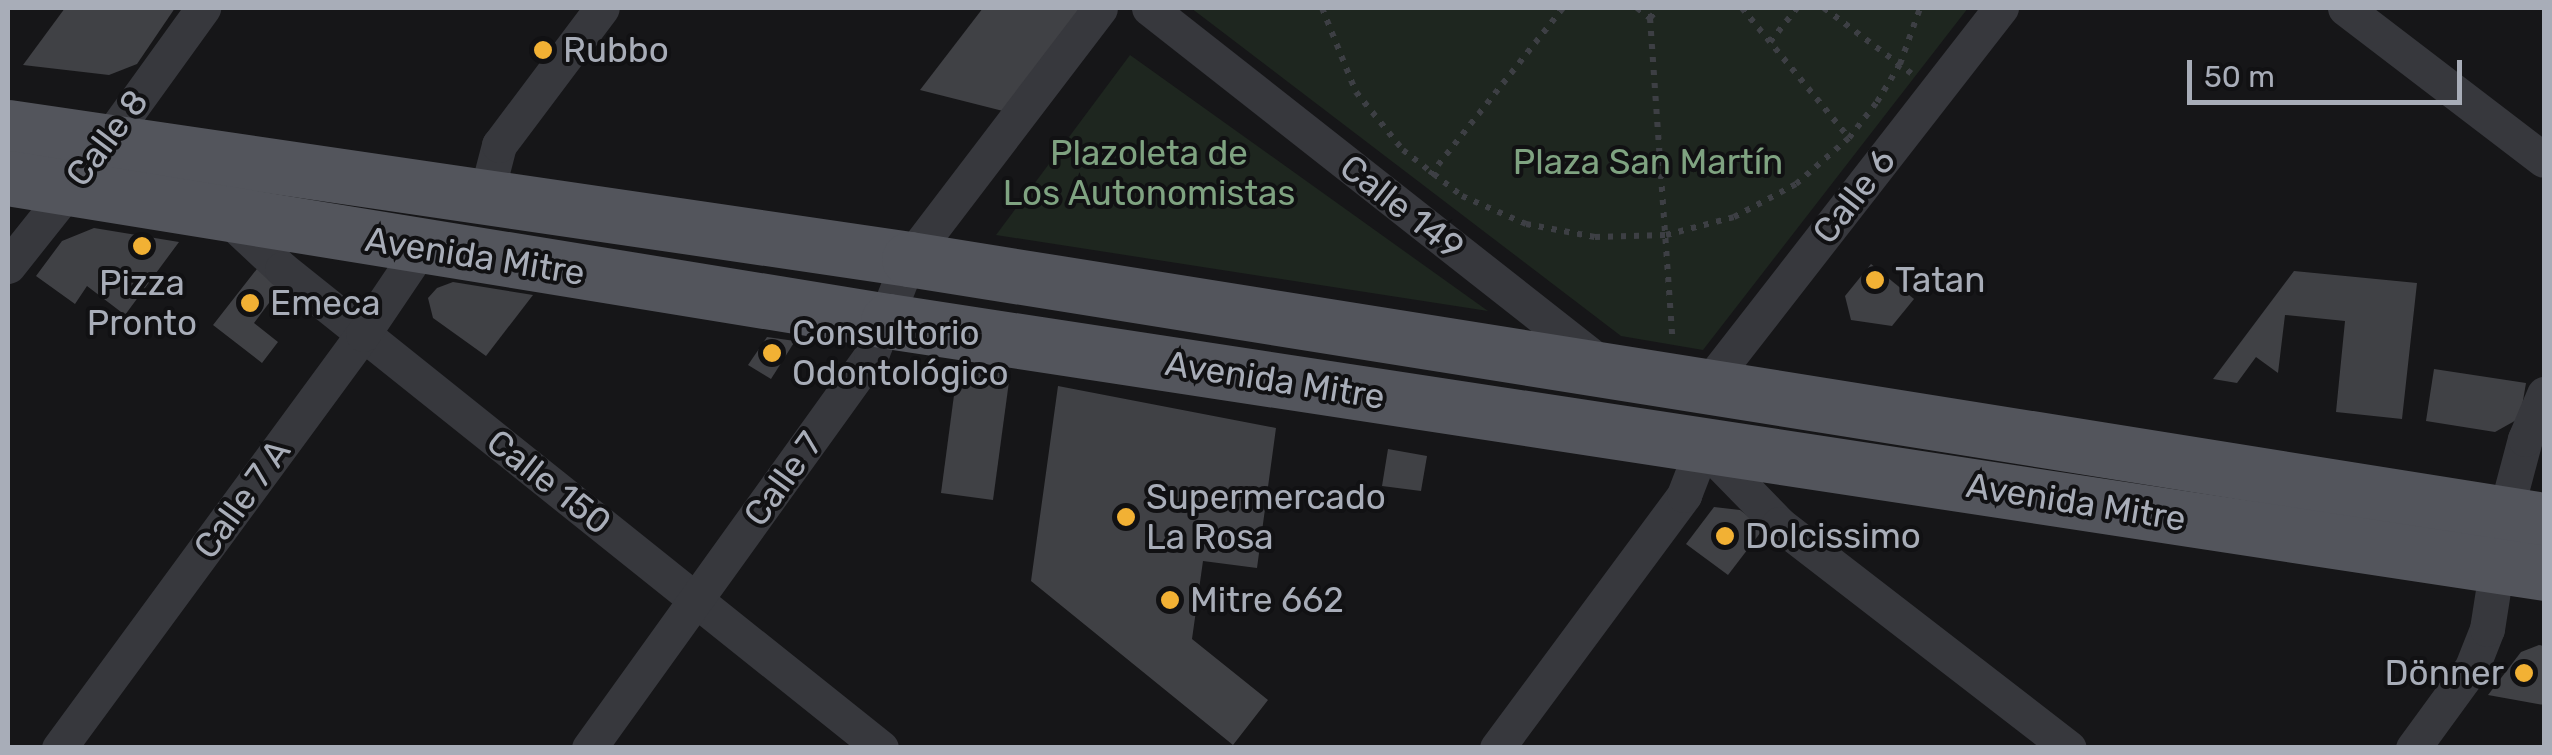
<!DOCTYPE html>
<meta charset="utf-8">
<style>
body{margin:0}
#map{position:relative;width:2552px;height:755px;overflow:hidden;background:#161618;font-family:Rubik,sans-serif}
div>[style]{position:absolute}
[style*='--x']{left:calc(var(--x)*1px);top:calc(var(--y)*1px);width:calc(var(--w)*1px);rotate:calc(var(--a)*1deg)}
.green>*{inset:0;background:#1e261f}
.building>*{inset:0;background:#404145}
.path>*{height:6px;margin-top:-3px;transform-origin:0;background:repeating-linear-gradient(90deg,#3d3f44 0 5px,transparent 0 13px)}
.minor>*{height:35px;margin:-17.5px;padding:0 17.5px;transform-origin:17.5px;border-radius:17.5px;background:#37383d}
.primary>*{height:55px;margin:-27.5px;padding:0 27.5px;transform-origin:27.5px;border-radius:27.5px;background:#53555c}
.dots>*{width:28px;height:28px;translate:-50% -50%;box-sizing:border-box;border:5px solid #111113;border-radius:50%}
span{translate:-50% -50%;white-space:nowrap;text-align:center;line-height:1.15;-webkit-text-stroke:8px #111113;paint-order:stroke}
.poi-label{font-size:35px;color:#a8adb8}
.left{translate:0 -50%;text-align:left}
.right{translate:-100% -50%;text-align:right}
.street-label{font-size:35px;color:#a8adb8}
.park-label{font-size:35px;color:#7fa381}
.frame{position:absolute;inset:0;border:10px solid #a8adb8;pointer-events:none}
.scale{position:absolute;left:2187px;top:60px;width:275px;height:45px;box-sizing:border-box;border:5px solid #a8adb8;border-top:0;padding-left:12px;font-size:30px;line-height:35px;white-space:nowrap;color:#a8adb8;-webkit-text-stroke:8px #111113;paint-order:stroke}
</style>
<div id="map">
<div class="green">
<div style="clip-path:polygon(1191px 8px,1968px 8px,1703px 350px,1621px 336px)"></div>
<div style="clip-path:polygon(1130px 55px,1488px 311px,996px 235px)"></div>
</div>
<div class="building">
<div style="clip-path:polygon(65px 8px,175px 8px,137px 64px,109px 75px,23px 65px)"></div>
<div style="clip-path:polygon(983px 8px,1087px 8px,1007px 112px,920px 90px)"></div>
<div style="clip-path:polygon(94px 228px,179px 242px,125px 315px,87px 286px,75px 304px,36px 276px,62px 241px)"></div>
<div style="clip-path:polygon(1871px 264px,1914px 299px,1892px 326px,1851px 320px,1845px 296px)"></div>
<div style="clip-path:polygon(260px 265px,284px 283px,254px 323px,278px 342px,262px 363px,213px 325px)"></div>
<div style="clip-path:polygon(2294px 271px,2417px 283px,2402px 419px,2336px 412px,2345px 321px,2285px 315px,2278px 373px,2256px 357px,2237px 383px,2213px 379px)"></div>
<div style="clip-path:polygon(453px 282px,533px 295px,486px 356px,433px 318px,428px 298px,437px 288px)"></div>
<div style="clip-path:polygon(767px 337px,795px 341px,771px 379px,748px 365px)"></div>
<div style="clip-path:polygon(958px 365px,1010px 374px,993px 500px,941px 493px)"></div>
<div style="clip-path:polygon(2434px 369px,2526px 383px,2520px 418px,2495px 432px,2426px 421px)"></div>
<div style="clip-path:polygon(1058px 386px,1276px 428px,1257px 568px,1203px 561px,1192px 639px,1268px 700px,1233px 745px,1031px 581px)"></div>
<div style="clip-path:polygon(1388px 449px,1427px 456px,1421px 491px,1382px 486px)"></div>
<div style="clip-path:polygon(1714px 507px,1740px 510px,1764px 528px,1728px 575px,1686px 544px)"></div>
<div style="clip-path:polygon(2539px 645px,2544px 646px,2544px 705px,2488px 695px,2521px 652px)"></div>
</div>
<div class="path">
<div style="--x:1322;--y:8;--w:91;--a:68"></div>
<div style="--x:1356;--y:92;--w:75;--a:51"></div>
<div style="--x:1403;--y:150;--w:75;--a:37.9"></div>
<div style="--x:1462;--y:196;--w:70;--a:23.6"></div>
<div style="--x:1526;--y:224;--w:70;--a:10.7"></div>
<div style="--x:1595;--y:237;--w:71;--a:-1.6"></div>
<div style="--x:1666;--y:235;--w:70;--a:-14.8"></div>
<div style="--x:1734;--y:217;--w:70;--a:-28"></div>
<div style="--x:1796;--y:184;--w:70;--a:-41"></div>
<div style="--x:1849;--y:138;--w:46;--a:-52.1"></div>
<div style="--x:1877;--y:102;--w:44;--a:-58.8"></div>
<div style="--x:1900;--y:64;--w:59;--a:-70.3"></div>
<div style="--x:1637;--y:8;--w:16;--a:38"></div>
<div style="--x:1650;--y:18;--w:13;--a:-48"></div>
<div style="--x:1742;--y:8;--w:168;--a:50.5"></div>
<div style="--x:1824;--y:8;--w:109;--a:36.8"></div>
<div style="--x:1650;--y:18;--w:319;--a:86"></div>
<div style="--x:1770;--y:42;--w:43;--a:-51.5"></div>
<div style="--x:1430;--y:175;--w:213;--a:-51.5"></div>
</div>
<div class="minor">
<div style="--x:1149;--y:8;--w:578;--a:38.18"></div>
<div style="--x:2345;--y:8;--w:250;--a:37.4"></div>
<div style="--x:486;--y:195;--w:52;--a:-75.4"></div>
<div style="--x:499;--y:145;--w:171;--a:-53.1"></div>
<div style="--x:222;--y:213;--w:82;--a:43"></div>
<div style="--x:282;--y:269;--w:767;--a:38.65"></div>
<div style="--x:8;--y:266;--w:156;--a:-51.5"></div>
<div style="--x:105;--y:144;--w:168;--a:-54.2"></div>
<div style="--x:1708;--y:384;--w:477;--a:-52.1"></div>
<div style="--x:59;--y:748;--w:514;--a:-53.71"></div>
<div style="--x:363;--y:334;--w:104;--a:-56"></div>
<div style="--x:589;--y:748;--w:484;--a:-54.3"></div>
<div style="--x:871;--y:355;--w:103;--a:-68.4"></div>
<div style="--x:909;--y:259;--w:315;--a:-52.7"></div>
<div style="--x:1497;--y:748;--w:315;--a:-53.5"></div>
<div style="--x:1684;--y:495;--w:53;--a:-68.8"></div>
<div style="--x:1703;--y:446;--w:109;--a:45.7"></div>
<div style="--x:1779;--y:524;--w:366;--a:37.7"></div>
<div style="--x:2413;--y:748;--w:100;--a:-53.9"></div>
<div style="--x:2472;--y:667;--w:41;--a:-68.5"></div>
<div style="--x:2487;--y:629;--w:116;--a:-81.1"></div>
<div style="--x:2505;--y:514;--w:78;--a:-75.1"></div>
<div style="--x:2525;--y:439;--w:49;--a:-67.1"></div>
</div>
<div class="primary">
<div style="--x:8;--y:127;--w:911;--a:8.33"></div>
<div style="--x:909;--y:259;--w:1656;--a:9.07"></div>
<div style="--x:8;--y:178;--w:892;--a:9.23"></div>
<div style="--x:888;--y:321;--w:1675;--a:8.65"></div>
</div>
<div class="dots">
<div style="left:543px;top:50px;background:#f2b134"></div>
<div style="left:142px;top:246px;background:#f2b134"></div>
<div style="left:1875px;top:280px;background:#f2b134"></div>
<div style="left:250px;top:303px;background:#f2b134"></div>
<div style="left:772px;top:353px;background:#f2b134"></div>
<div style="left:1126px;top:517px;background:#f2b134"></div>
<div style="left:1725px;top:536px;background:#f2b134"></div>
<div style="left:1170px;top:600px;background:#f2b134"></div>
<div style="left:2524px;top:673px;background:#f2b134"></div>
</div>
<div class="poi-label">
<span class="left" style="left:563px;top:50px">Rubbo</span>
<span class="left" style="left:1895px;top:280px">Tatan</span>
<span style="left:142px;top:303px">Pizza<br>Pronto</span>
<span class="left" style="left:270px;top:303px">Emeca</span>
<span class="left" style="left:792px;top:353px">Consultorio<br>Odontológico</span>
<span class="left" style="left:1146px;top:517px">Supermercado<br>La Rosa</span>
<span class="left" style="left:1745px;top:536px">Dolcissimo</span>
<span class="left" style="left:1190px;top:600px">Mitre 662</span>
<span class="right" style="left:2504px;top:673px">Dönner</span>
</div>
<div class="street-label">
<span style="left:107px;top:138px;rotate:-53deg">Calle 8</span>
<span style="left:1854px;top:196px;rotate:-52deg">Calle 6</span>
<span style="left:1402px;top:207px;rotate:38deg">Calle 149</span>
<span style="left:475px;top:256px;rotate:9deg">Avenida Mitre</span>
<span style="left:1275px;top:380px;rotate:9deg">Avenida Mitre</span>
<span style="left:783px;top:479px;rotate:-54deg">Calle 7</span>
<span style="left:549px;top:482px;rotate:38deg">Calle 150</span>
<span style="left:242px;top:499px;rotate:-54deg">Calle 7 A</span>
<span style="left:2076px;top:502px;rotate:9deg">Avenida Mitre</span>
</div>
<div class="park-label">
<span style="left:1149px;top:173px">Plazoleta de<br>Los Autonomistas</span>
<span style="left:1648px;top:162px">Plaza San Martín</span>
</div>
<div class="frame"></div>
<div class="scale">50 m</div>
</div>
